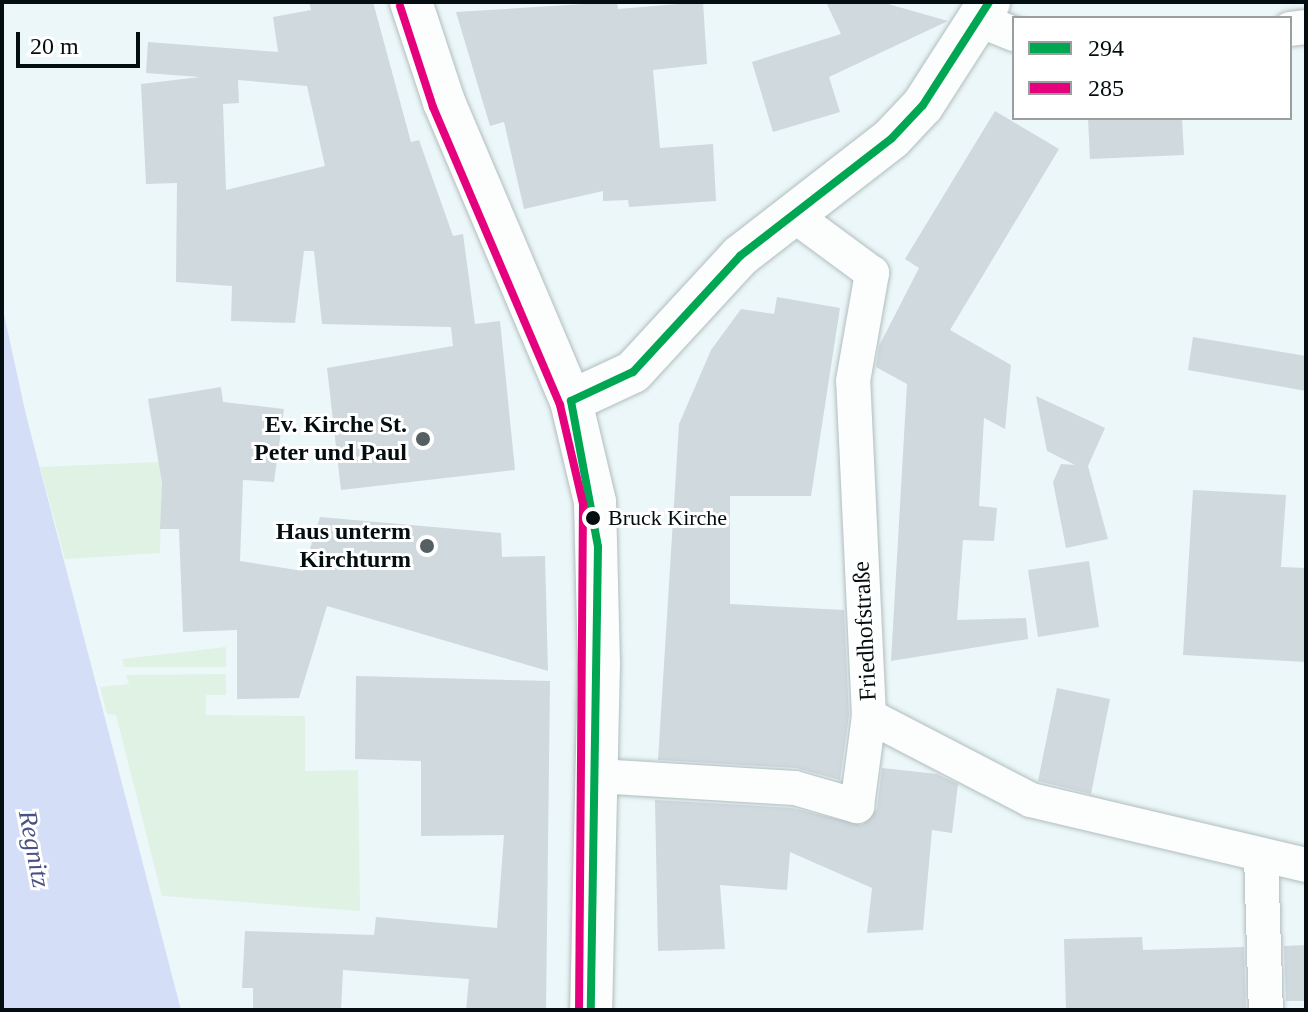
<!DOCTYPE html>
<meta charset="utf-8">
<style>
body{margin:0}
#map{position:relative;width:1308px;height:1012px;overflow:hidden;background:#ecf7f9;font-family:"Times New Roman",serif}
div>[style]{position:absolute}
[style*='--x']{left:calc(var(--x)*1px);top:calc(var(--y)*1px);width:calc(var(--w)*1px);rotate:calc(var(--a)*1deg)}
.green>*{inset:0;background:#e0f2e4}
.water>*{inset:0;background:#d5def7}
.building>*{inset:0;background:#d0d9de}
.roads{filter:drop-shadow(0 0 2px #b2bdbf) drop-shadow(0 0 2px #b2bdbf)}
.minor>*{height:34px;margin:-17px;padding:0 17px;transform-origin:17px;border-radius:17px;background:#fcfefe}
.tertiary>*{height:42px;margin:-21px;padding:0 21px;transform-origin:21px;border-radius:21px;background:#fcfefe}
.bus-1>*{height:8px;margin:-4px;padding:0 4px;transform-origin:4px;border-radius:4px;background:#00a651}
.bus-2>*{height:8px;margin:-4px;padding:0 4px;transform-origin:4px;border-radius:4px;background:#e5007d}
.dots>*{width:22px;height:22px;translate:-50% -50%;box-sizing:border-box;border:4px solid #fff;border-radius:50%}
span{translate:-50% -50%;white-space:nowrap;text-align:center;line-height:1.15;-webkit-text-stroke:6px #fff;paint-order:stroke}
.bus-label{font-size:22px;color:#040e10}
.left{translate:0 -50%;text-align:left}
.poi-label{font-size:24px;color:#040e10;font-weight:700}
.right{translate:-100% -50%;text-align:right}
.street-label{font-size:24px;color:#040e10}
.water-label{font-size:26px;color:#4a5282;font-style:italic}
.frame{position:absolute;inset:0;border:4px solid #040e10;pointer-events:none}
.legend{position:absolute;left:1012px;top:16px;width:280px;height:104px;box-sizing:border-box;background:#fff;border:2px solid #9b9f9f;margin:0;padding:10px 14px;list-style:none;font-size:24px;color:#040e10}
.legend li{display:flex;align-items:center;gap:16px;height:40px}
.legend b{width:40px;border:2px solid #9b9f9f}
.scale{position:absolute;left:16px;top:32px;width:124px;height:36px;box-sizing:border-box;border:4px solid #040e10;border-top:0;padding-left:10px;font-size:24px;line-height:28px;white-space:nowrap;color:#040e10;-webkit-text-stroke:6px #fff;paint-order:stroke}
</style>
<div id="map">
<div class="green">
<i style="clip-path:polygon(158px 462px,232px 466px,162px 477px,160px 553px,65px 559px,40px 467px)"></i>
<i style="clip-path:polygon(226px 647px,226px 667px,124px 667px,122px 659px)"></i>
<i style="clip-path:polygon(226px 674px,226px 695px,206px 695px,206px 715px,305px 716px,305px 771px,358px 770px,360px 911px,162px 896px,116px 715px,107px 714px,100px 687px,129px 684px,126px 675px)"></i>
</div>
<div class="water">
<i style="clip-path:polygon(2px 305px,26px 415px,181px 1010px,2px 1010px)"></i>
</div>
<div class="building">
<i style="clip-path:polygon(evenodd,309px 2px,373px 2px,411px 142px,419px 140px,453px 236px,463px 234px,475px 324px,500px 321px,515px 470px,341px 490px,327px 368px,453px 346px,451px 327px,322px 324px,314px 251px,304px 251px,295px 323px,231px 321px,232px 286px,176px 282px,177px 183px,146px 184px,141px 84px,200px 77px,146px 73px,148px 42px,278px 52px,273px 17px,311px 10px,309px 2px,238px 80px,307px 86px,325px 166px,226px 190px,223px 104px,239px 103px,238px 80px)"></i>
<i style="clip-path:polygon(617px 2px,618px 9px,703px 2px,707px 64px,653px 70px,660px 148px,713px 144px,716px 201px,629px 207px,628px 200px,603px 201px,603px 191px,524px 209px,504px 122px,490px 126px,456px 12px)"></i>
<i style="clip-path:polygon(826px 2px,881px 2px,948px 21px,829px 77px,840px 112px,773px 132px,752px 62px,841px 34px)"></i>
<i style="clip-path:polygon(995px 111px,1059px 149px,950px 330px,1011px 365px,1005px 429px,984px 418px,979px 506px,997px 508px,994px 541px,963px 540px,957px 620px,1026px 618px,1028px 639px,891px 661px,907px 384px,876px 367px,879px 346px,919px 268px,905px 259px)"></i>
<i style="clip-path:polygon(1088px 118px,1182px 118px,1184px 155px,1090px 159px)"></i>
<i style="clip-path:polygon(777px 297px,840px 308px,811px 496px,730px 496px,730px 604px,844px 610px,849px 715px,840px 780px,796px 768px,658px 760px,679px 424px,711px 350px,741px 309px,774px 314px)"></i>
<i style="clip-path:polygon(1193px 337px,1306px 356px,1306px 391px,1188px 370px)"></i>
<i style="clip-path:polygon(221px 387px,223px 402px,284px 409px,274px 482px,243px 480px,240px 561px,303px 571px,320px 517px,501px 533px,502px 557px,545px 556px,548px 671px,327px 606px,299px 698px,237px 699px,237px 630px,183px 632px,179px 529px,160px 529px,162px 483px,148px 399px)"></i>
<i style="clip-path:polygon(1036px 396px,1105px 428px,1088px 466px,1108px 539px,1066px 548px,1053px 482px,1061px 464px,1075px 465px,1047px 451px)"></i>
<i style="clip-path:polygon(1193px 490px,1286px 495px,1281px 567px,1306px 568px,1306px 662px,1183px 655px)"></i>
<i style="clip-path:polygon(1089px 561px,1099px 627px,1038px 637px,1028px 570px)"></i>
<i style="clip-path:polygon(356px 676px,550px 681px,546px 1010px,466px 1010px,469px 979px,343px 970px,341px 1010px,253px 1010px,253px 988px,242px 988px,245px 931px,374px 935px,376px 917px,497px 928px,504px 835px,421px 836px,421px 761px,355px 759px)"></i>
<i style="clip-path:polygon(1057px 688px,1110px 699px,1091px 794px,1038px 781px)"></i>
<i style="clip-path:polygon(882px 768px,937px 774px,958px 784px,952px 833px,932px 830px,923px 930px,867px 933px,872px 888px,790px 852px,787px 890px,720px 885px,725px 949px,658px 951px,655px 800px,792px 808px,862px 825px,877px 809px)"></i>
<i style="clip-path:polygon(1142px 937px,1143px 950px,1244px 947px,1246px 1010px,1066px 1010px,1064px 939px)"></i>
<i style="clip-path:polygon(1306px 945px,1306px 1001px,1286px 1001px,1284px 946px)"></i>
</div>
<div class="roads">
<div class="minor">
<i style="--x:979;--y:20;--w:38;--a:22"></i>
<i style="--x:1290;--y:29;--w:16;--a:-7"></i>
<i style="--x:869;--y:716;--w:182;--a:27.4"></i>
<i style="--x:1031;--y:800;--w:283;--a:13.3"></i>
<i style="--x:597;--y:776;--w:198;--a:3.5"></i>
<i style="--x:795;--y:788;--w:65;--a:16.2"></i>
<i style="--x:857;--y:806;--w:91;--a:-82.4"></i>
<i style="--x:869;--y:716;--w:335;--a:-92.7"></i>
<i style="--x:853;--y:381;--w:110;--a:-80"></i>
<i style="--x:872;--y:273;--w:99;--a:-143.6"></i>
<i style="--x:1261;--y:855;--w:155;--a:88.2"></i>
</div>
<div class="tertiary">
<i style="--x:411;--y:2;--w:105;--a:71.7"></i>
<i style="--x:444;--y:102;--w:325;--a:67"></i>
<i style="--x:571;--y:401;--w:104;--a:76.6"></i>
<i style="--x:595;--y:502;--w:161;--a:88.6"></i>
<i style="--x:599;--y:663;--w:347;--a:91.3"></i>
<i style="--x:571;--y:401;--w:68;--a:-25.1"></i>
<i style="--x:633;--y:372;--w:158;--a:-47.3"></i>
<i style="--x:740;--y:256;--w:192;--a:-37.8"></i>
<i style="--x:892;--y:138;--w:45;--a:-46.8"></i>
<i style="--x:923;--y:105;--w:122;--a:-57.3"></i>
</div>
</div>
<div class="bus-1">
<i style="--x:571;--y:401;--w:148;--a:79.5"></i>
<i style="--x:598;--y:547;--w:463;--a:90.9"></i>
<i style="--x:571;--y:401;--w:68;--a:-25.1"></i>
<i style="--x:633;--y:372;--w:158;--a:-47.3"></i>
<i style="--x:740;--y:256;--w:192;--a:-37.8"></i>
<i style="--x:892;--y:138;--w:45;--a:-46.8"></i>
<i style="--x:923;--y:105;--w:122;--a:-57.3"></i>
</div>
<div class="bus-2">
<i style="--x:400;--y:6;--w:106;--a:71.9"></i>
<i style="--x:433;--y:107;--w:324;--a:66.9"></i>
<i style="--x:560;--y:405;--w:102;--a:76.9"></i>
<i style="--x:583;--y:504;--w:506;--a:90.45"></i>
</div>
<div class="dots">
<i style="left:423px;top:439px;background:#556062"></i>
<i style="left:593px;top:518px;background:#040e10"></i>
<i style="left:427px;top:546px;background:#556062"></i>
</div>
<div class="bus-label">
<span class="left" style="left:608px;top:518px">Bruck Kirche</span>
</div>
<div class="poi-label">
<span class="right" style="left:407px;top:439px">Ev. Kirche St.<br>Peter und Paul</span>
<span class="right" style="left:411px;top:546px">Haus unterm<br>Kirchturm</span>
</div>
<div class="street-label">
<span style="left:865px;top:631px;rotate:-93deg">Friedhofstraße</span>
</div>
<div class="water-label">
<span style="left:34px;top:849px;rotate:79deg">Regnitz</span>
</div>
<div class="frame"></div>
<ul class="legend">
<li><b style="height:10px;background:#00a651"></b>294</li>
<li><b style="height:10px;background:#e5007d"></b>285</li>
</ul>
<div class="scale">20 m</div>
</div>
